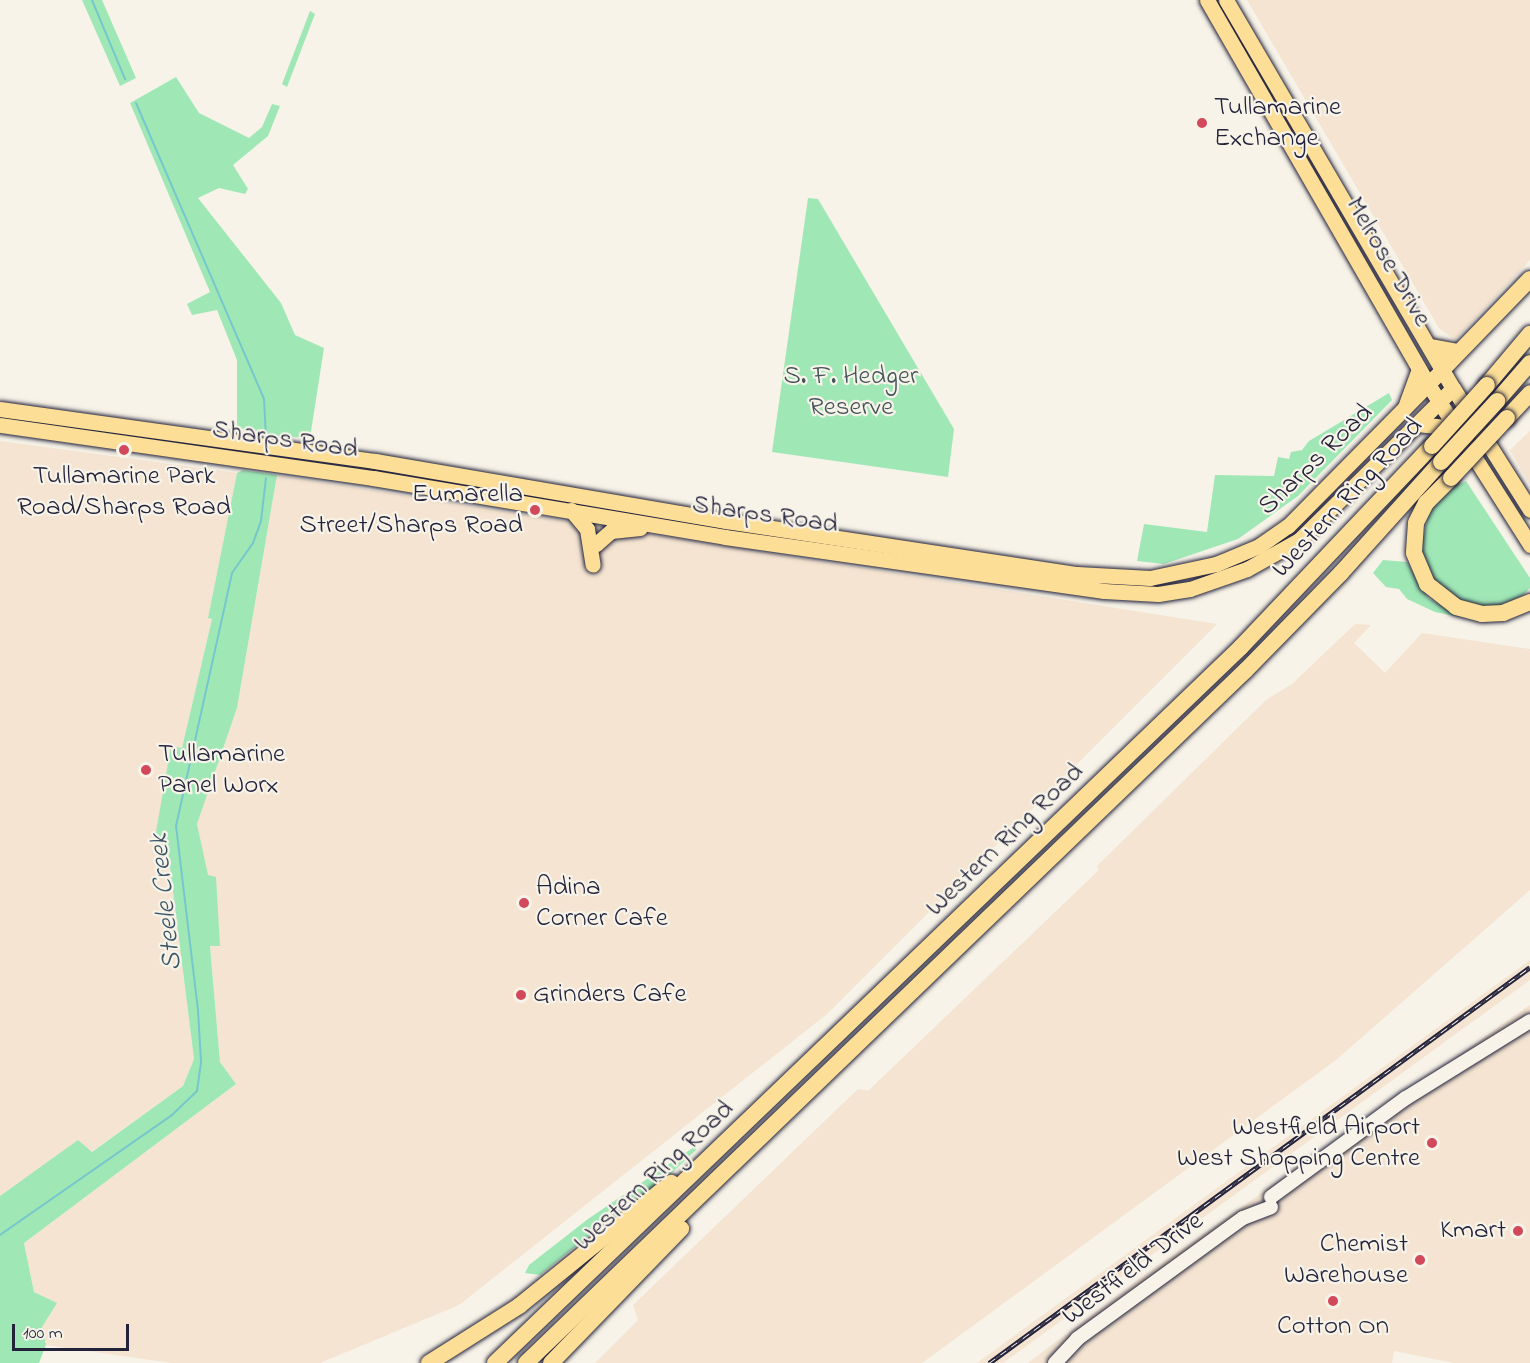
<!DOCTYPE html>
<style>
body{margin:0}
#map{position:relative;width:1530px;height:1363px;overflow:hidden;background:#f7f3e8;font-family:"Indie Flower",sans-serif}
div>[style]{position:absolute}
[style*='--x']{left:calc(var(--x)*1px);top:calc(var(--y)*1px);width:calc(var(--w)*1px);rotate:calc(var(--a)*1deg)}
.built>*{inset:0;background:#f4e4d1}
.green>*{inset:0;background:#9fe8b6}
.stream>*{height:2px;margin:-1px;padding:0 1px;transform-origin:1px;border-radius:1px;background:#76c7cc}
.roads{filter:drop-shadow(0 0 2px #22223b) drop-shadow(0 0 2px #22223b)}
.secondary>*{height:14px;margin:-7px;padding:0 7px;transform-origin:7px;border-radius:7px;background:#f7f3e8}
.primary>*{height:15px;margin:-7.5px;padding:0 7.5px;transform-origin:7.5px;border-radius:7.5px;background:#fdde96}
.motorway>*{height:16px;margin:-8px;padding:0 8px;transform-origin:8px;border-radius:8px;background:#fdde96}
.rail>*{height:4.5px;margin-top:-2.25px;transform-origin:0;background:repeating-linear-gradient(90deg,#f7f3e8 0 7px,#22223b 0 14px);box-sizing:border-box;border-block:2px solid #22223b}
.bridges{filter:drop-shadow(0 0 2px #22223b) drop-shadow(0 0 2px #22223b)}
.motorway-bridge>*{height:16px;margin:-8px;padding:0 8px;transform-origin:8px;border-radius:8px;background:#fdde96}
.dots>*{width:16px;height:16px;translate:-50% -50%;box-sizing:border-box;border:3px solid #f7f3e8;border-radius:50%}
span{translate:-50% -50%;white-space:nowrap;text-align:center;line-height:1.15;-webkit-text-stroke:4.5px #f7f3e8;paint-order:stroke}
.poi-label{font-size:27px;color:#22223b}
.left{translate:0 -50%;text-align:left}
.right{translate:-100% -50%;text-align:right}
.street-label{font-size:27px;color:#22223b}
.park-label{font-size:27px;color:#41545a}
.water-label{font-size:28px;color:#3b5466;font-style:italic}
.scale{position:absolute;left:12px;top:1324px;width:117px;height:27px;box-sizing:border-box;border:3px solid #22223b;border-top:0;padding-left:8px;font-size:18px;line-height:21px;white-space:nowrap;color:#22223b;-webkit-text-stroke:4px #f7f3e8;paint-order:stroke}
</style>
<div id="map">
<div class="built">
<i style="clip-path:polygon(1247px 0,1530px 0,1530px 260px,1455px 340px,1439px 328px)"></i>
<i style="clip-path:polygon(1530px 431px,1530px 485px,1510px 450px)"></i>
<i style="clip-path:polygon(0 441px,237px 473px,208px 618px,212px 619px,182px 748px,171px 747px,154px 849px,168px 851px,194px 1059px,183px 1086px,91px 1152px,78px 1141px,0 1196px)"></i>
<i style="clip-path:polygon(277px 475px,1217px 624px,827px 1014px,459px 1305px,320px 1363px,172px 1363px,46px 1345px,42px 1327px,56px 1303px,34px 1292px,24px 1243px,236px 1084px,220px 1062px,210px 945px,220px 945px,197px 823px,237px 708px)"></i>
<i style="clip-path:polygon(1355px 624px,1371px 625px,1354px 643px,1385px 673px,1422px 633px,1530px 649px,1530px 890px,1336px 1060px,922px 1363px,595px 1363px,638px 1320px,633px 1305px,858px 1089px,868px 1091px,1099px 870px,1097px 866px,1266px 700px,1292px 684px)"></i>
<i style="clip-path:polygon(1530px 960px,1530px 980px,1003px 1363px,977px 1363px)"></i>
<i style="clip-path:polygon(1530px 1005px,1530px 1363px,1454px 1363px,1394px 1351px,1392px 1363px,1028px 1363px,1136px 1281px)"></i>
</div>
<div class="green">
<i style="clip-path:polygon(82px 0,102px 0,136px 78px,120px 86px)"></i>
<i style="clip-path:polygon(310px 11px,315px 14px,287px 87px,282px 84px)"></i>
<i style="clip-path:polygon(176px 77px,199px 113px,249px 138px,262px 127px,272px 104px,280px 106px,268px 136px,233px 165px,248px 189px,245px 194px,219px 188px,198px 198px,281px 303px,295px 335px,324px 348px,310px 438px,266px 435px,237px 427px,237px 360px,217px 310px,192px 315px,187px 304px,210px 292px,130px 103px)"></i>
<i style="clip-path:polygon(808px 198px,818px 199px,954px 429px,948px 477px,772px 452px)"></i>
<i style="clip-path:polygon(1389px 393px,1392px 400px,1298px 496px,1238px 539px,1164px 564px,1137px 561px,1144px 524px,1207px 532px,1215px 475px,1274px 476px,1278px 457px,1289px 459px,1291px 452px,1302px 450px,1309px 441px)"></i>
<i style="clip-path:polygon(243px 470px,277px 475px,237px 708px,197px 824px,208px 875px,216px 877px,220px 946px,210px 946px,220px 1062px,236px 1084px,24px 1243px,34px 1292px,57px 1303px,42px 1327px,46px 1345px,39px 1363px,0 1363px,0 1196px,78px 1140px,92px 1152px,183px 1086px,194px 1059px,168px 851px,153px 849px,171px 746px,182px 748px,212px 619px,208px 618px,237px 473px)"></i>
<i style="clip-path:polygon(1466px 481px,1530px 578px,1530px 588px,1522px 596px,1498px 606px,1477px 607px,1439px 590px,1420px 551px,1429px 512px,1450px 488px)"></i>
<i style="clip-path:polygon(1383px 560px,1407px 562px,1428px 598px,1463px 618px,1435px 612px,1407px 599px,1399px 589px,1386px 587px,1373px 573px)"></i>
<i style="clip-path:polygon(697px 1145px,696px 1150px,643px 1200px,597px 1229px,540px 1275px,525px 1273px,529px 1265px,588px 1219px)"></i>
</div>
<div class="stream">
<i style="--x:92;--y:0;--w:86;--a:67.3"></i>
<i style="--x:136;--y:103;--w:322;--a:66.6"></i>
<i style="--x:264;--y:399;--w:36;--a:87"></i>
<i style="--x:0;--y:1235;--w:210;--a:-34.9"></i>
<i style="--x:172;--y:1115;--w:35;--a:-44"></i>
<i style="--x:197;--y:1091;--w:30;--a:-82"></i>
<i style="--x:201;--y:1061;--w:51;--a:-93.4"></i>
<i style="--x:198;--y:1010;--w:185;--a:-96.8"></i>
<i style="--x:176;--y:826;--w:259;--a:-77.5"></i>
<i style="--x:232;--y:573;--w:37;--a:-55"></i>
<i style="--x:253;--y:543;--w:23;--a:-70"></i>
<i style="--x:261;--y:521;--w:43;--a:-83.4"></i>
</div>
<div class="roads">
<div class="secondary">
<i style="--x:1271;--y:1197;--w:167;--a:-36.3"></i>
<i style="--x:1406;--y:1098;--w:146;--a:-31.8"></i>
<i style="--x:1055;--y:1363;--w:33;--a:-47"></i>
<i style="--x:1077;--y:1339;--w:205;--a:-36.1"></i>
<i style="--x:1243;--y:1218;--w:30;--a:-21"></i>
</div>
<div class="primary">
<i style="--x:1207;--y:0;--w:443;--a:60.1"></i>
<i style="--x:1428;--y:384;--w:191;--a:57.6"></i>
<i style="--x:1226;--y:0;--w:450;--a:59.7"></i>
<i style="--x:1453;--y:388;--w:144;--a:57.7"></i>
<i style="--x:1405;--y:407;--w:40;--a:-69.8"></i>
<i style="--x:0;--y:409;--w:379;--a:7.9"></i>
<i style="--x:375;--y:461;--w:356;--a:9.7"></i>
<i style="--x:726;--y:521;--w:355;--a:8.6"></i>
<i style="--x:1077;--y:574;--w:73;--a:3.1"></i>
<i style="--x:1150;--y:578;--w:67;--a:-12"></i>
<i style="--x:1216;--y:564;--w:47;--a:-22.7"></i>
<i style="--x:1259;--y:546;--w:35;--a:-35"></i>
<i style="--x:1288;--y:526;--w:221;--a:-45.4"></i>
<i style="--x:1417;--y:424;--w:38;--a:6"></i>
<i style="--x:0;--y:425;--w:377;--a:8.1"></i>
<i style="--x:373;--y:478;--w:357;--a:9.5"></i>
<i style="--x:725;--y:537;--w:383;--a:8.1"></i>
<i style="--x:1104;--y:591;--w:54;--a:3.2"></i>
<i style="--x:1158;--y:594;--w:32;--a:-9"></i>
<i style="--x:1190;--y:589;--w:60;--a:-19.3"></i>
<i style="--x:1247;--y:569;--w:60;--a:-29.1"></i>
<i style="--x:1299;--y:540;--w:216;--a:-44.6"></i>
<i style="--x:571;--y:510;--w:25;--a:50"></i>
<i style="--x:587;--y:529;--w:36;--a:81"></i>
<i style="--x:596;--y:544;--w:20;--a:-41"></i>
<i style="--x:611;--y:531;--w:29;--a:-6"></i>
</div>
<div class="motorway">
<i style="--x:1430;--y:347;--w:29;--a:10"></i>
<i style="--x:1443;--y:369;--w:125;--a:-46"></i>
<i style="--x:1487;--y:385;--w:67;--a:-49.9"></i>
<i style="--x:1497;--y:401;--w:50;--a:-49"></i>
<i style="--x:1507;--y:418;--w:34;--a:-47"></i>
<i style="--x:1451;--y:478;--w:35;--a:135"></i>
<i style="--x:1426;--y:503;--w:22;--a:117"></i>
<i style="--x:1416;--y:523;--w:30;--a:94"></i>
<i style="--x:1414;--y:553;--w:34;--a:67"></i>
<i style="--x:1427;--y:584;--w:37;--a:38"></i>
<i style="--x:1456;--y:607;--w:27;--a:15"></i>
<i style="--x:1482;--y:614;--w:21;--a:-3"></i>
<i style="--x:1503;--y:613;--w:29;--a:-22"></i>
<i style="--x:429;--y:1363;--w:107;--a:-32.3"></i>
<i style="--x:519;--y:1306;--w:196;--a:-39"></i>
<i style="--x:495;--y:1363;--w:1034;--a:-43.82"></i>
<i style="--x:1241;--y:647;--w:277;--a:-46.5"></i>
<i style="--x:526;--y:1363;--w:999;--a:-43.91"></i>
<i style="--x:1246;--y:670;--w:136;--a:-45.6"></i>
<i style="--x:1341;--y:573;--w:149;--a:-48"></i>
<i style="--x:551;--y:1363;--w:187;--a:-45.9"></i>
</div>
</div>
<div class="rail">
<i style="--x:989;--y:1363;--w:670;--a:-36.2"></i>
</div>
<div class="bridges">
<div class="motorway-bridge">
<i style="--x:1432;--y:446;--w:82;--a:-48"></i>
<i style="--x:1441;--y:462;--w:83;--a:-47.4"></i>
<i style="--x:1451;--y:478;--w:82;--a:-47"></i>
</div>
</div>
<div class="dots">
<i style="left:1202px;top:123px;background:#d1495b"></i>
<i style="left:124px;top:450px;background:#d1495b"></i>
<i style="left:535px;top:510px;background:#d1495b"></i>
<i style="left:146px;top:770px;background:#d1495b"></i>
<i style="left:524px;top:903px;background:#d1495b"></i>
<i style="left:521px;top:995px;background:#d1495b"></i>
<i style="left:1432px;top:1143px;background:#d1495b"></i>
<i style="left:1518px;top:1231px;background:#d1495b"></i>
<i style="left:1420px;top:1260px;background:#d1495b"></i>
<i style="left:1333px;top:1301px;background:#d1495b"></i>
</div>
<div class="poi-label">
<span class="left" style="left:1214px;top:123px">Tullamarine<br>Exchange</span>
<span style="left:124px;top:492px">Tullamarine Park<br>Road/Sharps Road</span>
<span class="right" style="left:523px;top:510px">Eumarella<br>Street/Sharps Road</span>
<span class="left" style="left:158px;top:770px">Tullamarine<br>Panel Worx</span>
<span class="left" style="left:536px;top:903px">Adina<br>Corner Cafe</span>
<span class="left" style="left:533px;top:995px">Grinders Cafe</span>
<span class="right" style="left:1420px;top:1143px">Westfield Airport<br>West Shopping Centre</span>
<span class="right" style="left:1506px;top:1231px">Kmart</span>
<span class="right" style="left:1408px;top:1260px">Chemist<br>Warehouse</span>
<span style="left:1333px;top:1327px">Cotton On</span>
</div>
<div class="street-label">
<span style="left:1388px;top:262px;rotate:60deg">Melrose Drive</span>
<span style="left:285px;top:440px;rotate:8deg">Sharps Road</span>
<span style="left:1316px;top:460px;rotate:-44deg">Sharps Road</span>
<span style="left:1348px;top:498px;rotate:-47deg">Western Ring Road</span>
<span style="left:765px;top:515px;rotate:8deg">Sharps Road</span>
<span style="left:1005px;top:840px;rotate:-44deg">Western Ring Road</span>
<span style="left:654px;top:1176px;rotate:-43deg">Western Ring Road</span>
<span style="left:1133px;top:1269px;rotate:-37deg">Westfield Drive</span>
</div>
<div class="park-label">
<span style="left:851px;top:392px">S. F. Hedger<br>Reserve</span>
</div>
<div class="water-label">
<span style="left:167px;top:902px;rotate:-96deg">Steele Creek</span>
</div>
<div class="scale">100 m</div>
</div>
